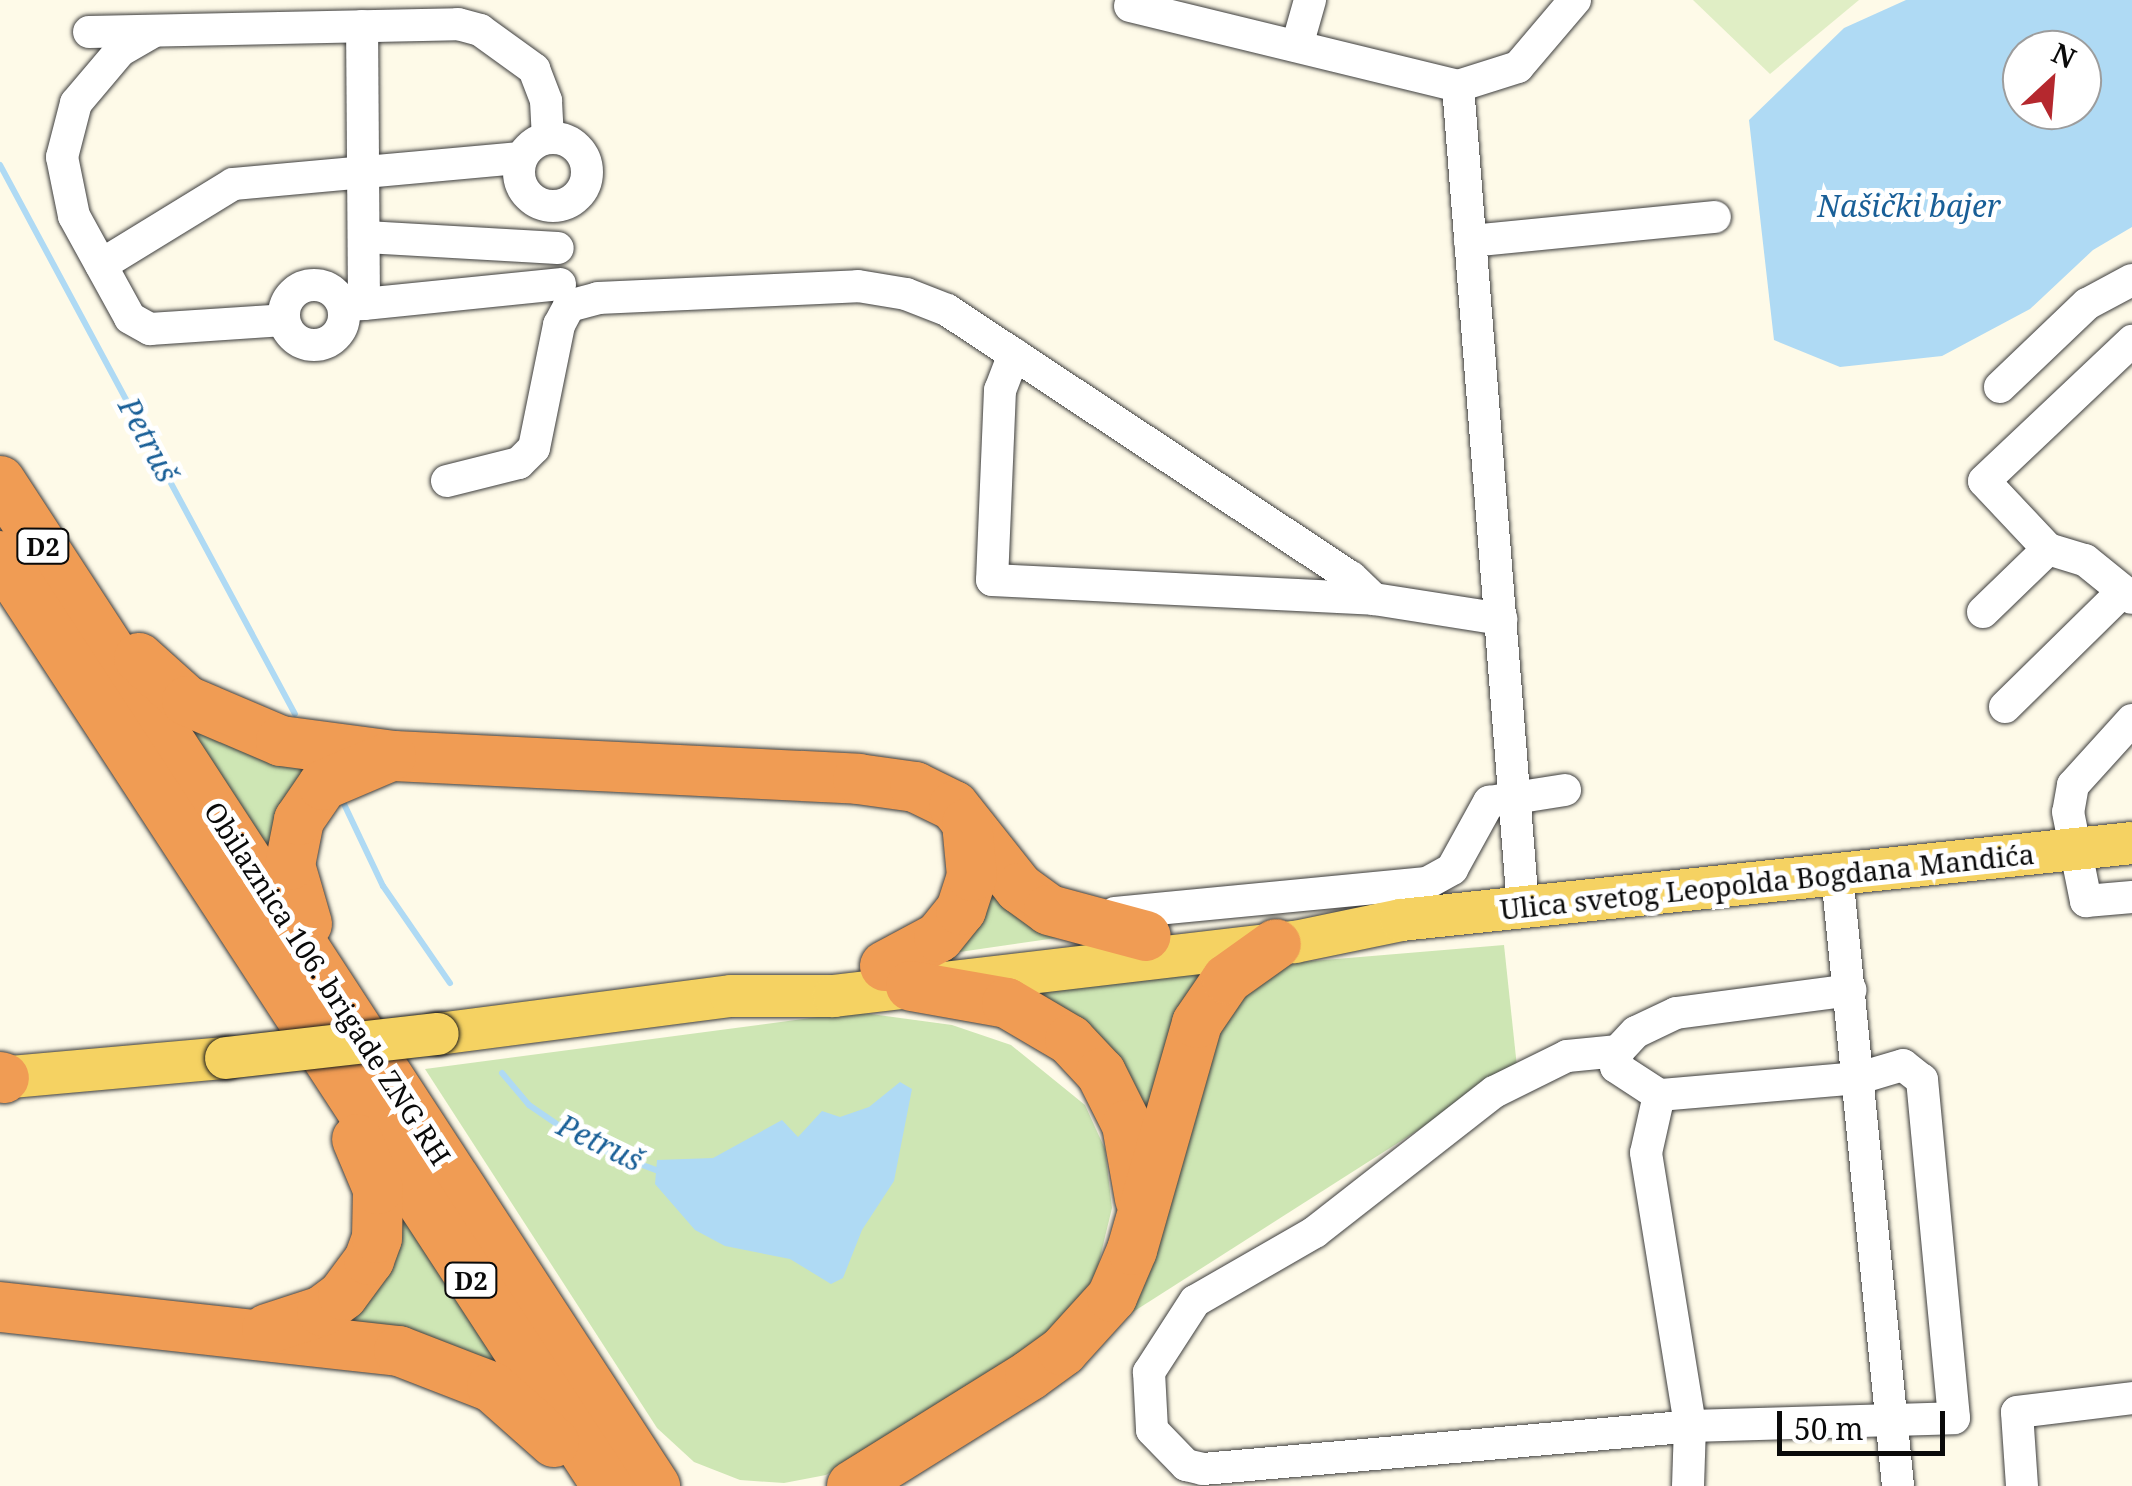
<!DOCTYPE html>
<meta charset="utf-8">
<style>
body{margin:0}
#map{position:relative;width:2132px;height:1486px;overflow:hidden;background:#fefae8;font-family:"Noto Serif",serif}
div>[style]{position:absolute}
[style*='--x']{left:calc(var(--x)*1px);top:calc(var(--y)*1px);width:calc(var(--w)*1px);rotate:calc(var(--a)*1deg)}
.green>*{inset:0;background:#cee6b4}
.pitch>*{inset:0;background:#e0eec5}
.water>*{inset:0;background:#afdaf4}
.stream>*{height:6px;margin:-3px;padding:0 3px;transform-origin:3px;border-radius:3px;background:#afdaf4}
.roads{filter:drop-shadow(0 0 2px #3d3d3d) drop-shadow(0 0 2px #3d3d3d)}
.minor>*{height:32px;margin:-16px;padding:0 16px;transform-origin:16px;border-radius:16px;background:#fff}
.minor>.ring{margin:-16px;padding:0;box-sizing:content-box;background:none;border:32px solid #fff;border-radius:50%}
.major>*{height:42px;margin:-21px;padding:0 21px;transform-origin:21px;border-radius:21px;background:#f5d262}
.highway>*{height:50px;margin:-25px;padding:0 25px;transform-origin:25px;border-radius:25px;background:#f09c54}
.bridges{filter:drop-shadow(0 0 2px #1b1b1b) drop-shadow(0 0 2px #1b1b1b)}
.major-bridge>*{height:42px;margin:-21px;padding:0 21px;transform-origin:21px;border-radius:21px;background:#f5d262}
span{translate:-50% -50%;white-space:nowrap;text-align:center;line-height:1.15;-webkit-text-stroke:10px #fff;paint-order:stroke}
.shield-label span{padding:2px 8px;background:#fff;border:2px solid;border-radius:8px;-webkit-text-stroke-width:0}
.shield-label{font-size:25px;color:#0a0a0a;font-weight:700}
.street-label{font-size:28px;color:#0a0a0a}
.water-label{font-size:30px;color:#195f97;font-style:italic}
.north{position:absolute;left:2002px;top:30px;width:100px;height:100px;box-sizing:border-box;background:#fff;border:2px solid #9d9d9d;border-radius:50%;rotate:26deg;font-size:28px;font-weight:700;line-height:40px;text-align:center;color:#0a0a0a}
.north::after{content:'';display:block;margin:auto;width:35px;height:45px;background:#b5282e;clip-path:polygon(50% 0,100% 100%,50% 72%,0 100%)}
.scale{position:absolute;left:1777px;top:1411px;width:168px;height:45px;box-sizing:border-box;border:5px solid #0a0a0a;border-top:0;padding-left:12px;font-size:30px;line-height:35px;white-space:nowrap;color:#0a0a0a;-webkit-text-stroke:8px #fff;paint-order:stroke}
</style>
<div id="map">
<div class="green">
<i style="clip-path:polygon(155px 686px,330px 755px,278px 877px)"></i>
<i style="clip-path:polygon(981px 864px,1077px 935px,939px 955px)"></i>
<i style="clip-path:polygon(1504px 945px,1517px 1067px,1100px 1333px,1219px 1012px,1267px 971px,1300px 962px)"></i>
<i style="clip-path:polygon(1228px 958px,1151px 1153px,1003px 997px)"></i>
<i style="clip-path:polygon(856px 1012px,952px 1025px,1011px 1045px,1085px 1105px,1105px 1149px,1112px 1208px,1097px 1270px,1078px 1306px,1030px 1352px,826px 1475px,784px 1483px,740px 1480px,694px 1462px,657px 1428px,425px 1069px)"></i>
<i style="clip-path:polygon(389px 1184px,538px 1401px,313px 1327px)"></i>
</div>
<div class="pitch">
<i style="clip-path:polygon(1693px 0,1859px 0,1770px 74px)"></i>
</div>
<div class="water">
<i style="clip-path:polygon(evenodd,1906px 0,2132px 0,2132px 227px,2093px 250px,2030px 309px,1942px 356px,1840px 367px,1774px 340px,1749px 120px,1844px 28px,1906px 0,2082px 50px,2082px 110px,2022px 110px,2022px 50px,2082px 50px)"></i>
<i style="clip-path:polygon(900px 1082px,912px 1089px,894px 1181px,862px 1230px,843px 1278px,831px 1284px,790px 1259px,725px 1246px,695px 1230px,655px 1184px,657px 1160px,713px 1158px,782px 1120px,798px 1137px,822px 1111px,840px 1117px,869px 1107px)"></i>
</div>
<div class="stream">
<i style="--x:0;--y:165;--w:623;--a:61.75"></i>
<i style="--x:344;--y:804;--w:91;--a:64.6"></i>
<i style="--x:383;--y:886;--w:118;--a:55.4"></i>
<i style="--x:502;--y:1073;--w:42;--a:49.8"></i>
<i style="--x:529;--y:1105;--w:69;--a:34.4"></i>
<i style="--x:586;--y:1144;--w:75;--a:20.4"></i>
</div>
<div class="roads">
<div class="minor">
<i style="--x:1130;--y:6;--w:338;--a:13.7"></i>
<i style="--x:1458;--y:86;--w:63;--a:-17.6"></i>
<i style="--x:1518;--y:67;--w:88;--a:-49.6"></i>
<i style="--x:89;--y:32;--w:369;--a:-1.2"></i>
<i style="--x:458;--y:24;--w:23;--a:15"></i>
<i style="--x:480;--y:30;--w:67;--a:35.8"></i>
<i style="--x:534;--y:69;--w:34;--a:69"></i>
<i style="--x:546;--y:101;--w:37;--a:87"></i>
<i style="--x:151;--y:33;--w:36;--a:150"></i>
<i style="--x:120;--y:51;--w:68;--a:130.2"></i>
<i style="--x:76;--y:103;--w:56;--a:104.5"></i>
<i style="--x:62;--y:157;--w:60;--a:78.5"></i>
<i style="--x:74;--y:216;--w:116;--a:61.2"></i>
<i style="--x:130;--y:318;--w:23;--a:29"></i>
<i style="--x:150;--y:329;--w:134;--a:-3.8"></i>
<i style="--x:1297;--y:46;--w:48;--a:-74.2"></i>
<i style="--x:1458;--y:86;--w:824;--a:85.47"></i>
<i class="ring" style="left:519px;top:138px;width:36px;height:36px"></i>
<i style="--x:366;--y:237;--w:192;--a:3.3"></i>
<i style="--x:1470;--y:241;--w:246;--a:-5.6"></i>
<i style="--x:101;--y:265;--w:155;--a:-31.5"></i>
<i style="--x:233;--y:184;--w:289;--a:-5.2"></i>
<i class="ring" style="left:284px;top:285px;width:28px;height:28px"></i>
<i style="--x:364;--y:304;--w:197;--a:-5.8"></i>
<i style="--x:343;--y:305;--w:21;--a:-3"></i>
<i style="--x:364;--y:304;--w:278;--a:-90.4"></i>
<i style="--x:1014;--y:354;--w:39;--a:111"></i>
<i style="--x:1000;--y:390;--w:190;--a:92.4"></i>
<i style="--x:992;--y:580;--w:382;--a:2.8"></i>
<i style="--x:1374;--y:599;--w:129;--a:8.9"></i>
<i style="--x:2000;--y:387;--w:120;--a:-43.7"></i>
<i style="--x:2087;--y:304;--w:51;--a:-28.1"></i>
<i style="--x:447;--y:481;--w:74;--a:-14"></i>
<i style="--x:519;--y:463;--w:21;--a:-45"></i>
<i style="--x:534;--y:448;--w:126;--a:-78.5"></i>
<i style="--x:559;--y:325;--w:21;--a:-62"></i>
<i style="--x:569;--y:306;--w:30;--a:-15"></i>
<i style="--x:598;--y:298;--w:260;--a:-2.6"></i>
<i style="--x:858;--y:286;--w:49;--a:9.5"></i>
<i style="--x:906;--y:294;--w:44;--a:21.3"></i>
<i style="--x:947;--y:310;--w:484;--a:33.5"></i>
<i style="--x:1351;--y:577;--w:32;--a:44"></i>
<i style="--x:2048;--y:549;--w:93;--a:-133.3"></i>
<i style="--x:1984;--y:481;--w:204;--a:-43.4"></i>
<i style="--x:1983;--y:612;--w:91;--a:-44.1"></i>
<i style="--x:2048;--y:549;--w:39;--a:17"></i>
<i style="--x:2085;--y:560;--w:60;--a:39"></i>
<i style="--x:2005;--y:707;--w:165;--a:-44.5"></i>
<i style="--x:2132;--y:720;--w:88;--a:132.2"></i>
<i style="--x:2073;--y:785;--w:27;--a:100"></i>
<i style="--x:2068;--y:812;--w:91;--a:78.6"></i>
<i style="--x:2086;--y:901;--w:46;--a:-5"></i>
<i style="--x:1837;--y:875;--w:614;--a:84.3"></i>
<i style="--x:1115;--y:913;--w:313;--a:-5.5"></i>
<i style="--x:1427;--y:883;--w:29;--a:-29"></i>
<i style="--x:1452;--y:869;--w:77;--a:-61.1"></i>
<i style="--x:1489;--y:802;--w:77;--a:-9"></i>
<i style="--x:1618;--y:1051;--w:51;--a:174.4"></i>
<i style="--x:1567;--y:1056;--w:81;--a:153.7"></i>
<i style="--x:1494;--y:1092;--w:227;--a:142"></i>
<i style="--x:1315;--y:1232;--w:138;--a:150.1"></i>
<i style="--x:1195;--y:1301;--w:85;--a:122.9"></i>
<i style="--x:1149;--y:1372;--w:58;--a:87"></i>
<i style="--x:1152;--y:1430;--w:49;--a:45.8"></i>
<i style="--x:1186;--y:1465;--w:17;--a:13"></i>
<i style="--x:1203;--y:1469;--w:489;--a:-5"></i>
<i style="--x:1690;--y:1426;--w:264;--a:-1.7"></i>
<i style="--x:1954;--y:1418;--w:340;--a:-95.4"></i>
<i style="--x:1922;--y:1080;--w:24;--a:-142"></i>
<i style="--x:1903;--y:1065;--w:46;--a:163.5"></i>
<i style="--x:1859;--y:1078;--w:201;--a:175.1"></i>
<i style="--x:1659;--y:1095;--w:51;--a:-146.9"></i>
<i style="--x:1616;--y:1067;--w:16;--a:-83"></i>
<i style="--x:1618;--y:1051;--w:26;--a:-47"></i>
<i style="--x:1636;--y:1032;--w:44;--a:-25.4"></i>
<i style="--x:1676;--y:1013;--w:176;--a:-7.5"></i>
<i style="--x:1659;--y:1095;--w:59;--a:102.6"></i>
<i style="--x:1646;--y:1153;--w:277;--a:80.8"></i>
<i style="--x:1690;--y:1426;--w:60;--a:91.9"></i>
<i style="--x:2022;--y:1486;--w:74;--a:-93.9"></i>
<i style="--x:2017;--y:1412;--w:116;--a:-6.9"></i>
</div>
<div class="major">
<i style="--x:438;--y:1034;--w:295;--a:-7.4"></i>
<i style="--x:731;--y:996;--w:103;--a:0"></i>
<i style="--x:834;--y:996;--w:464;--a:-6.7"></i>
<i style="--x:1295;--y:942;--w:108;--a:-11.7"></i>
<i style="--x:1401;--y:920;--w:735;--a:-6.01"></i>
<i style="--x:0;--y:1078;--w:227;--a:-5.1"></i>
</div>
<div class="highway">
<i style="--x:0;--y:481;--w:1200;--a:56.91"></i>
<i style="--x:0;--y:556;--w:1111;--a:56.87"></i>
<i style="--x:139;--y:658;--w:64;--a:41.9"></i>
<i style="--x:187;--y:701;--w:102;--a:23.1"></i>
<i style="--x:281;--y:741;--w:114;--a:7.6"></i>
<i style="--x:394;--y:756;--w:465;--a:2.8"></i>
<i style="--x:858;--y:779;--w:58;--a:8"></i>
<i style="--x:915;--y:787;--w:43;--a:26"></i>
<i style="--x:954;--y:806;--w:105;--a:51.6"></i>
<i style="--x:1019;--y:888;--w:37;--a:36"></i>
<i style="--x:1049;--y:910;--w:100;--a:15"></i>
<i style="--x:307;--y:924;--w:61;--a:-106.1"></i>
<i style="--x:290;--y:865;--w:46;--a:-78.7"></i>
<i style="--x:299;--y:820;--w:42;--a:-55.6"></i>
<i style="--x:323;--y:785;--w:74;--a:-23.1"></i>
<i style="--x:885;--y:966;--w:61;--a:-28.2"></i>
<i style="--x:939;--y:937;--w:35;--a:-51"></i>
<i style="--x:961;--y:910;--w:36;--a:-72"></i>
<i style="--x:972;--y:876;--w:53;--a:-95.4"></i>
<i style="--x:911;--y:986;--w:97;--a:10"></i>
<i style="--x:1007;--y:1003;--w:73;--a:30.4"></i>
<i style="--x:1070;--y:1040;--w:45;--a:46.8"></i>
<i style="--x:1101;--y:1073;--w:58;--a:63.4"></i>
<i style="--x:1127;--y:1125;--w:75;--a:80"></i>
<i style="--x:0;--y:1077;--w:4;--a:14"></i>
<i style="--x:0;--y:1307;--w:401;--a:6.3"></i>
<i style="--x:399;--y:1351;--w:100;--a:21.2"></i>
<i style="--x:492;--y:1387;--w:83;--a:41.6"></i>
<i style="--x:267;--y:1329;--w:58;--a:-18.1"></i>
<i style="--x:322;--y:1311;--w:26;--a:-37"></i>
<i style="--x:343;--y:1295;--w:44;--a:-53.4"></i>
<i style="--x:369;--y:1260;--w:23;--a:-70"></i>
<i style="--x:377;--y:1238;--w:49;--a:-88.8"></i>
<i style="--x:378;--y:1189;--w:54;--a:-112.8"></i>
<i style="--x:852;--y:1486;--w:210;--a:-31.9"></i>
<i style="--x:1030;--y:1375;--w:41;--a:-36"></i>
<i style="--x:1063;--y:1351;--w:73;--a:-47.8"></i>
<i style="--x:1112;--y:1297;--w:51;--a:-66.9"></i>
<i style="--x:1132;--y:1250;--w:236;--a:-74"></i>
<i style="--x:1197;--y:1023;--w:53;--a:-55.7"></i>
<i style="--x:1227;--y:979;--w:60;--a:-35.5"></i>
</div>
</div>
<div class="bridges">
<div class="major-bridge">
<i style="--x:226;--y:1058;--w:213;--a:-6.5"></i>
</div>
</div>
<div class="shield-label">
<span style="left:43px;top:546px">D2</span>
<span style="left:471px;top:1280px">D2</span>
</div>
<div class="street-label">
<span style="left:1767px;top:881px;rotate:-6deg">Ulica svetog Leopolda Bogdana Mandića</span>
<span style="left:328px;top:983px;rotate:57deg">Obilaznica 106. brigade ZNG RH</span>
</div>
<div class="water-label">
<span style="left:1909px;top:206px">Našički bajer</span>
<span style="left:148px;top:440px;rotate:62deg">Petruš</span>
<span style="left:600px;top:1143px;rotate:26deg">Petruš</span>
</div>
<div class="north">N</div>
<div class="scale">50 m</div>
</div>
